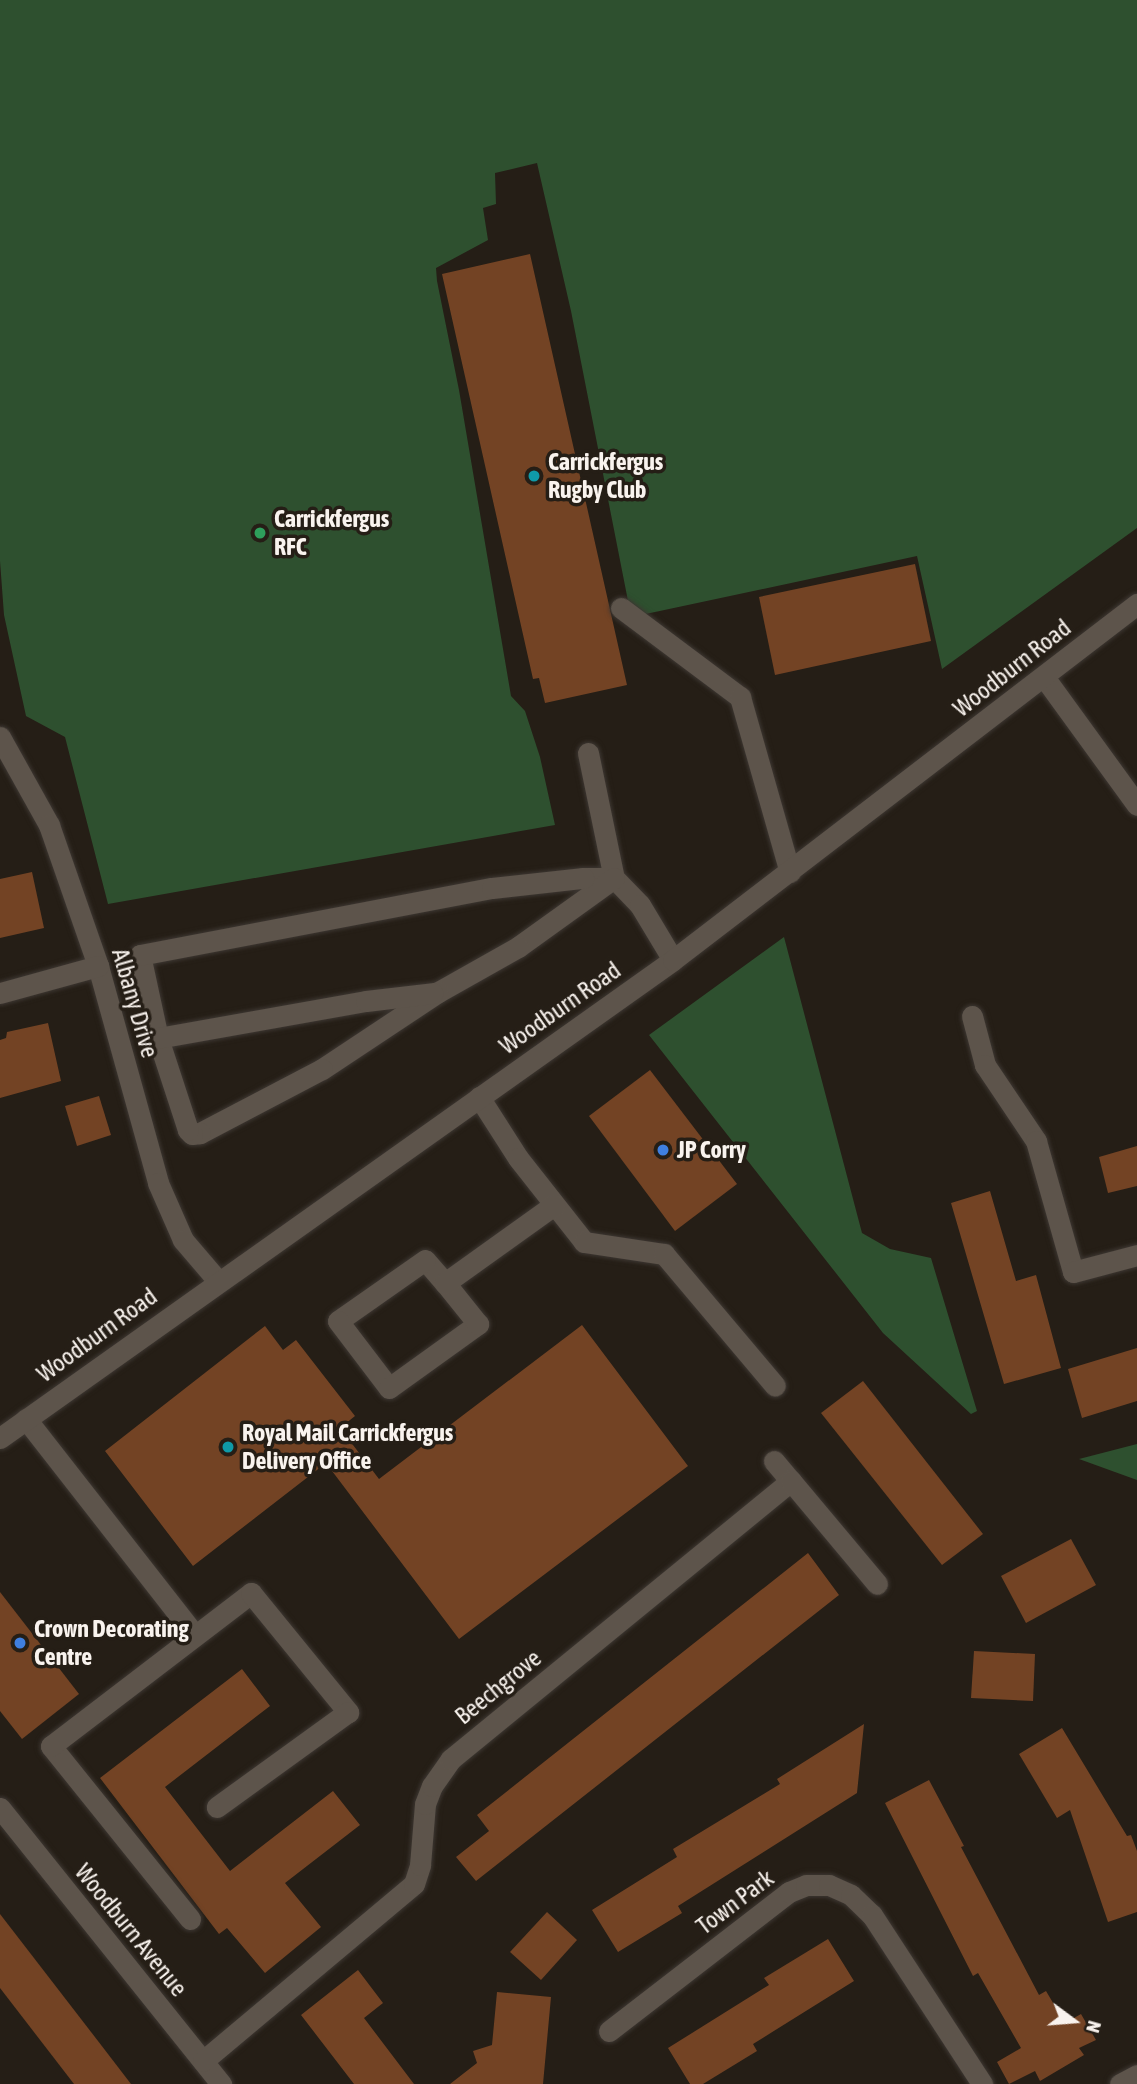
<!DOCTYPE html>
<style>
body{margin:0}
#map{position:relative;width:1137px;height:2084px;overflow:hidden;background:#251e16;font-family:"Asap Condensed",sans-serif}
div>[style]{position:absolute}
[style*='--x']{left:calc(var(--x)*1px);top:calc(var(--y)*1px);width:calc(var(--w)*1px);rotate:calc(var(--a)*1deg)}
.green>*{inset:0;background:#2e502f}
.building>*{inset:0;background:#734324}
.roads{filter:drop-shadow(0 0 2px #3d3732) drop-shadow(0 0 2px #3d3732)}
.service>*{height:21px;margin:-10.5px;padding:0 10.5px;transform-origin:10.5px;border-radius:10.5px;background:#5d544b}
.minor>*{height:21px;margin:-10.5px;padding:0 10.5px;transform-origin:10.5px;border-radius:10.5px;background:#5d544b}
.tertiary>*{height:21px;margin:-10.5px;padding:0 10.5px;transform-origin:10.5px;border-radius:10.5px;background:#5d544b}
.dots>*{width:19px;height:19px;translate:-50% -50%;box-sizing:border-box;border:4px solid #251e16;border-radius:50%}
span{translate:-50% -50%;white-space:nowrap;text-align:center;line-height:1.15;-webkit-text-stroke:7px #251e16;paint-order:stroke}
.poi-label{font-size:24px;color:#f9f3ee;font-weight:700}
.left{translate:0 -50%;text-align:left}
.street-label{font-size:24px;color:#f9f3ee}
.north{position:absolute;left:1039px;top:1986px;width:70px;height:70px;-webkit-text-stroke:5px #251e16;paint-order:stroke;rotate:106deg;font-size:19px;font-weight:700;line-height:28px;text-align:center;color:#f9f3ee}
.north::after{content:'';display:block;margin:auto;width:24px;height:32px;background:#f9f3ee;clip-path:polygon(50% 0,100% 100%,50% 72%,0 100%)}
</style>
<div id="map">
<div class="green">
<i style="clip-path:polygon(0 0,1137px 0,1137px 528px,942px 669px,917px 556px,641px 615px,629px 606px,571px 311px,537px 163px,495px 173px,496px 204px,483px 208px,488px 240px,436px 268px,437px 281px,459px 390px,511px 696px,525px 711px,540px 757px,555px 825px,108px 904px,65px 737px,26px 716px,4px 615px,0 561px)"></i>
<i style="clip-path:polygon(784px 937px,862px 1233px,890px 1249px,931px 1258px,977px 1411px,971px 1414px,883px 1333px,649px 1035px)"></i>
<i style="clip-path:polygon(1137px 1444px,1137px 1480px,1079px 1459px)"></i>
</div>
<div class="building">
<i style="clip-path:polygon(530px 254px,627px 685px,545px 703px,539px 678px,533px 679px,442px 274px)"></i>
<i style="clip-path:polygon(915px 564px,931px 641px,775px 675px,759px 597px)"></i>
<i style="clip-path:polygon(32px 872px,44px 928px,0 938px,0 879px)"></i>
<i style="clip-path:polygon(48px 1023px,61px 1081px,0 1098px,0 1040px,6px 1038px,7px 1032px)"></i>
<i style="clip-path:polygon(650px 1070px,737px 1184px,675px 1231px,589px 1116px)"></i>
<i style="clip-path:polygon(99px 1096px,111px 1135px,77px 1146px,65px 1106px)"></i>
<i style="clip-path:polygon(1137px 1146px,1137px 1186px,1108px 1193px,1099px 1157px)"></i>
<i style="clip-path:polygon(990px 1191px,1016px 1281px,1036px 1275px,1061px 1368px,1004px 1384px,951px 1203px)"></i>
<i style="clip-path:polygon(582px 1325px,688px 1466px,459px 1639px,326px 1463px,193px 1566px,105px 1451px,265px 1326px,283px 1350px,296px 1340px,355px 1416px,340px 1428px,379px 1479px)"></i>
<i style="clip-path:polygon(1137px 1348px,1137px 1401px,1082px 1418px,1068px 1369px)"></i>
<i style="clip-path:polygon(863px 1381px,983px 1534px,942px 1565px,821px 1413px)"></i>
<i style="clip-path:polygon(1071px 1539px,1096px 1585px,1026px 1623px,1001px 1576px)"></i>
<i style="clip-path:polygon(808px 1553px,839px 1595px,476px 1881px,456px 1857px,489px 1831px,477px 1815px)"></i>
<i style="clip-path:polygon(0 1592px,79px 1694px,22px 1739px,0 1711px)"></i>
<i style="clip-path:polygon(974px 1651px,1035px 1654px,1033px 1701px,971px 1698px)"></i>
<i style="clip-path:polygon(242px 1669px,270px 1706px,165px 1787px,230px 1871px,333px 1791px,360px 1825px,285px 1883px,321px 1927px,265px 1973px,227px 1928px,219px 1934px,100px 1778px)"></i>
<i style="clip-path:polygon(864px 1724px,857px 1793px,678px 1906px,682px 1913px,618px 1952px,592px 1910px,677px 1857px,673px 1849px,780px 1784px,777px 1779px)"></i>
<i style="clip-path:polygon(1062px 1728px,1127px 1836px,1131px 1835px,1137px 1851px,1137px 1912px,1108px 1922px,1070px 1810px,1057px 1818px,1019px 1754px)"></i>
<i style="clip-path:polygon(929px 1780px,964px 1846px,961px 1847px,1039px 1995px,1046px 1991px,1065px 2023px,1081px 2014px,1096px 2040px,1079px 2048px,1084px 2055px,1040px 2081px,1035px 2071px,1009px 2084px,997px 2062px,1021px 2048px,978px 1973px,973px 1976px,885px 1803px)"></i>
<i style="clip-path:polygon(547px 1912px,577px 1940px,541px 1980px,510px 1952px)"></i>
<i style="clip-path:polygon(0 1914px,98px 2041px,131px 2084px,74px 2084px,0 1988px)"></i>
<i style="clip-path:polygon(828px 1939px,854px 1981px,753px 2044px,757px 2051px,703px 2084px,690px 2084px,668px 2048px,769px 1985px,764px 1978px)"></i>
<i style="clip-path:polygon(358px 1970px,383px 2003px,364px 2018px,414px 2084px,354px 2084px,301px 2015px)"></i>
<i style="clip-path:polygon(497px 1992px,551px 1997px,543px 2084px,450px 2084px,477px 2063px,473px 2051px,492px 2045px)"></i>
</div>
<div class="roads">
<div class="service">
<i style="--x:621;--y:608;--w:149;--a:36.8"></i>
<i style="--x:740;--y:697;--w:182;--a:74.1"></i>
<i style="--x:588;--y:753;--w:128;--a:78.3"></i>
<i style="--x:614;--y:878;--w:37;--a:46"></i>
<i style="--x:640;--y:905;--w:64;--a:59"></i>
<i style="--x:583;--y:878;--w:31;--a:0"></i>
<i style="--x:614;--y:878;--w:118;--a:144.3"></i>
<i style="--x:518;--y:947;--w:92;--a:150.6"></i>
<i style="--x:438;--y:992;--w:139;--a:146.4"></i>
<i style="--x:322;--y:1069;--w:138;--a:152.3"></i>
<i style="--x:200;--y:1133;--w:8;--a:173"></i>
<i style="--x:192;--y:1134;--w:6;--a:-135"></i>
<i style="--x:188;--y:1130;--w:97;--a:-108.1"></i>
<i style="--x:158;--y:1038;--w:85;--a:-102.2"></i>
<i style="--x:140;--y:955;--w:358;--a:-10.8"></i>
<i style="--x:492;--y:888;--w:92;--a:-6.3"></i>
<i style="--x:158;--y:1038;--w:211;--a:-10.1"></i>
<i style="--x:366;--y:1001;--w:67;--a:-6.8"></i>
<i style="--x:479;--y:1097;--w:72;--a:57.4"></i>
<i style="--x:518;--y:1158;--w:107;--a:51.8"></i>
<i style="--x:584;--y:1242;--w:81;--a:8.5"></i>
<i style="--x:664;--y:1254;--w:172;--a:49.9"></i>
<i style="--x:445;--y:1283;--w:30;--a:-131"></i>
<i style="--x:425;--y:1260;--w:106;--a:145"></i>
<i style="--x:338;--y:1321;--w:84;--a:52.7"></i>
<i style="--x:389;--y:1388;--w:110;--a:-35.7"></i>
<i style="--x:478;--y:1324;--w:53;--a:-128.8"></i>
<i style="--x:445;--y:1283;--w:134;--a:-35.6"></i>
<i style="--x:26;--y:1419;--w:274;--a:52"></i>
<i style="--x:190;--y:1919;--w:222;--a:-128.8"></i>
<i style="--x:51;--y:1746;--w:252;--a:-37.4"></i>
<i style="--x:251;--y:1593;--w:154;--a:50.8"></i>
<i style="--x:348;--y:1712;--w:162;--a:144.1"></i>
</div>
<div class="minor">
<i style="--x:0;--y:737;--w:101;--a:60.9"></i>
<i style="--x:49;--y:825;--w:149;--a:70.8"></i>
<i style="--x:98;--y:966;--w:225;--a:74.5"></i>
<i style="--x:158;--y:1183;--w:62;--a:66.3"></i>
<i style="--x:183;--y:1240;--w:54;--a:49.5"></i>
<i style="--x:0;--y:993;--w:102;--a:-15.4"></i>
<i style="--x:972;--y:1016;--w:51;--a:75.1"></i>
<i style="--x:985;--y:1065;--w:92;--a:56.1"></i>
<i style="--x:1036;--y:1141;--w:136;--a:74.2"></i>
<i style="--x:1073;--y:1272;--w:66;--a:-14.9"></i>
<i style="--x:774;--y:1461;--w:26;--a:50"></i>
<i style="--x:0;--y:1808;--w:354;--a:51.3"></i>
<i style="--x:609;--y:2031;--w:227;--a:-37.7"></i>
<i style="--x:789;--y:1892;--w:18;--a:-22"></i>
<i style="--x:806;--y:1885;--w:23;--a:0"></i>
<i style="--x:829;--y:1885;--w:24;--a:24"></i>
<i style="--x:851;--y:1895;--w:29;--a:44"></i>
<i style="--x:872;--y:1915;--w:202;--a:56.9"></i>
<i style="--x:203;--y:2061;--w:275;--a:-40"></i>
<i style="--x:414;--y:1884;--w:20;--a:-72"></i>
<i style="--x:420;--y:1865;--w:61;--a:-85.3"></i>
<i style="--x:425;--y:1804;--w:19;--a:-69"></i>
<i style="--x:432;--y:1786;--w:33;--a:-55"></i>
<i style="--x:451;--y:1759;--w:439;--a:-39.3"></i>
<i style="--x:791;--y:1481;--w:134;--a:50.1"></i>
<i style="--x:1120;--y:2084;--w:19;--a:-28"></i>
</div>
<div class="tertiary">
<i style="--x:1044;--y:677;--w:158;--a:54"></i>
<i style="--x:0;--y:1438;--w:825;--a:-35.38"></i>
<i style="--x:673;--y:960;--w:585;--a:-37.5"></i>
</div>
</div>
<div class="dots">
<i style="left:534px;top:476px;background:#0f9aa8"></i>
<i style="left:260px;top:533px;background:#2e9e5b"></i>
<i style="left:663px;top:1150px;background:#3f7fe0"></i>
<i style="left:228px;top:1447px;background:#0f9aa8"></i>
<i style="left:20px;top:1643px;background:#3f7fe0"></i>
</div>
<div class="poi-label">
<span class="left" style="left:548px;top:476px">Carrickfergus<br>Rugby Club</span>
<span class="left" style="left:274px;top:533px">Carrickfergus<br>RFC</span>
<span class="left" style="left:677px;top:1150px">JP Corry</span>
<span class="left" style="left:242px;top:1447px">Royal Mail Carrickfergus<br>Delivery Office</span>
<span class="left" style="left:34px;top:1643px">Crown Decorating<br>Centre</span>
</div>
<div class="street-label">
<span style="left:1012px;top:668px;rotate:-38deg">Woodburn Road</span>
<span style="left:135px;top:1003px;rotate:74deg">Albany Drive</span>
<span style="left:560px;top:1008px;rotate:-35deg">Woodburn Road</span>
<span style="left:97px;top:1335px;rotate:-36deg">Woodburn Road</span>
<span style="left:498px;top:1687px;rotate:-39deg">Beechgrove</span>
<span style="left:735px;top:1902px;rotate:-37deg">Town Park</span>
<span style="left:131px;top:1930px;rotate:51deg">Woodburn Avenue</span>
</div>
<div class="north">N</div>
</div>
